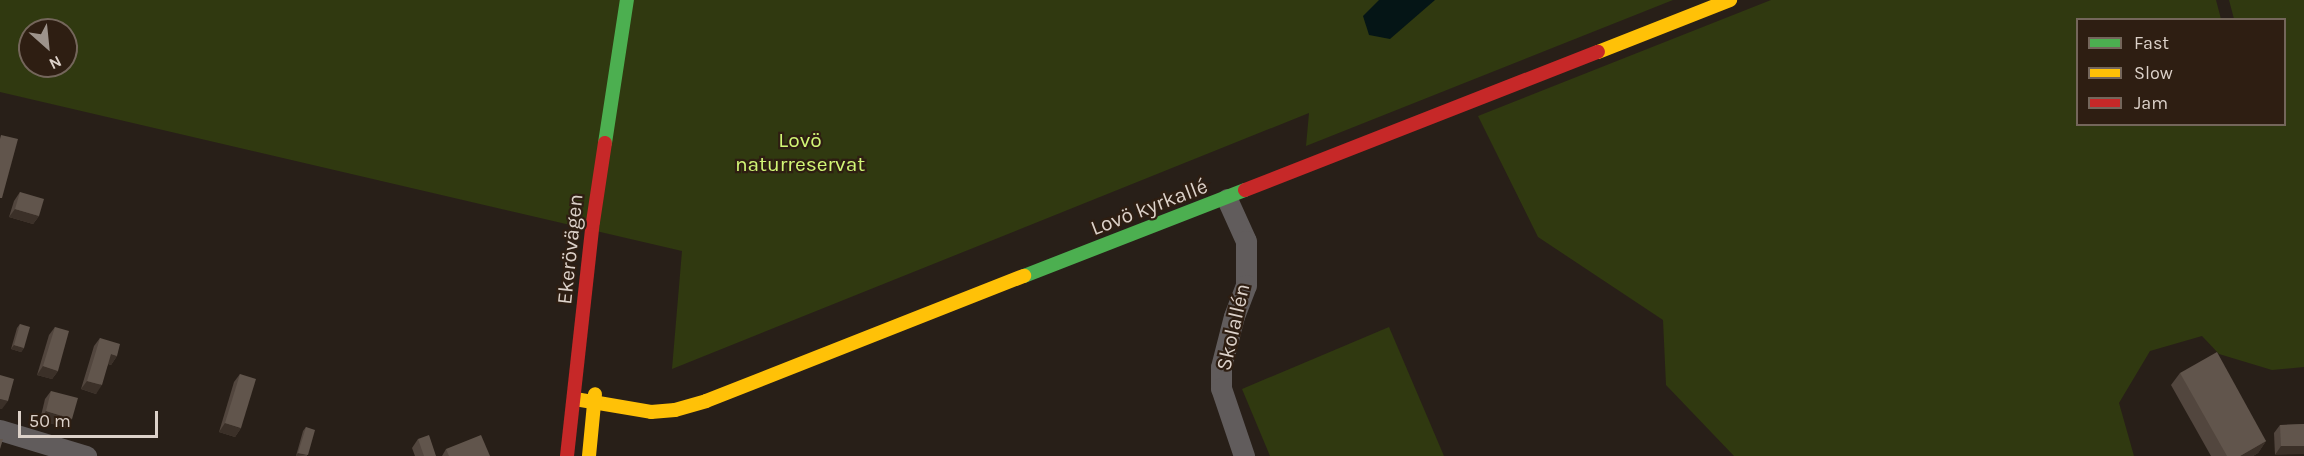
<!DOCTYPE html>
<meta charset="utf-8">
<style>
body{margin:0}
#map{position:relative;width:2304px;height:456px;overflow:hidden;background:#281f18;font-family:Karla,sans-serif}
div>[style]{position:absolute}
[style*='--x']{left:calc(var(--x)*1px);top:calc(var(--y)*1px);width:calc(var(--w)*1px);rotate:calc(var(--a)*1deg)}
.green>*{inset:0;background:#303910}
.water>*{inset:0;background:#051516}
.street>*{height:21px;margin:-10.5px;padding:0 10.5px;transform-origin:10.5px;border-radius:10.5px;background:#615c5c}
.fast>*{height:14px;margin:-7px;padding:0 7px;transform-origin:7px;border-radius:7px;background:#4caf50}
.slow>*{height:14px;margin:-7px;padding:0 7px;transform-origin:7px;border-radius:7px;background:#ffc107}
.jam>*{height:14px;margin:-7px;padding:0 7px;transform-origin:7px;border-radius:7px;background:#c62828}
.wall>*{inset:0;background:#52463e}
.shaded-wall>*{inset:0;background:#3b3028}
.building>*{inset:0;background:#61554c}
span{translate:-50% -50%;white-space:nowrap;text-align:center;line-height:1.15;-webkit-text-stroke:4.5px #2e1e12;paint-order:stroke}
.park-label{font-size:21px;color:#d2f676}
.street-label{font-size:21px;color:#dcd1c9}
.legend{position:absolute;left:2076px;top:18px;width:210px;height:108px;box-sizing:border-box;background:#2e1e12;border:2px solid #74665b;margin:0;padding:8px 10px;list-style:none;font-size:18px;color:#dcd1c9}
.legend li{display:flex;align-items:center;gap:12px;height:30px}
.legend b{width:30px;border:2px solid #74665b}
.north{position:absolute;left:18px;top:18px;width:60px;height:60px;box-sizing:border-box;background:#2e1e12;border:2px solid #74665b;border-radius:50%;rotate:153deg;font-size:16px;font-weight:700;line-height:24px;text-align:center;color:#dcd1c9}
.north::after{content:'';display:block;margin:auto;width:21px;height:27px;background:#9d938b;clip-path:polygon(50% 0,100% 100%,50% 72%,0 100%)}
.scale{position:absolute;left:18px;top:411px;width:140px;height:27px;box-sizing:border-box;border:3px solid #dcd1c9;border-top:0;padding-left:8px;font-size:18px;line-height:21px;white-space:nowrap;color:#dcd1c9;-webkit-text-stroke:4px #2e1e12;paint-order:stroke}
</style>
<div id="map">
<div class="green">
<i style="clip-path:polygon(evenodd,0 0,1673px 0,1306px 146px,1309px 113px,672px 369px,682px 251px,0 92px,0 0,30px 30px,66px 30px,66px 66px,30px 66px,30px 30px)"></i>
<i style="clip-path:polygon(1771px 0,2216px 0,2221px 19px,2078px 20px,2078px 124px,2284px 124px,2284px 20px,2234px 19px,2229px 0,2304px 0,2304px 367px,2272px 370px,2219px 354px,2202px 336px,2150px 351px,2119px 403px,2134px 456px,1734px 456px,1666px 385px,1663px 320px,1538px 237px,1478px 116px)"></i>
<i style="clip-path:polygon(1389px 327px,1444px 456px,1270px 456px,1242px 389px)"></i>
</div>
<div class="water">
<i style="clip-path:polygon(1379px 0,1435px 0,1390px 39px,1369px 35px,1363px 16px)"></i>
</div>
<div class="street">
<i style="--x:1227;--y:199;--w:46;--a:65.7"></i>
<i style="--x:1246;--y:241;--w:44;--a:90"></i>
<i style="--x:1246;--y:285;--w:33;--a:111"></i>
<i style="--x:1234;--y:316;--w:53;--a:104.3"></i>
<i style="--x:1221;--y:367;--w:21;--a:90"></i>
<i style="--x:1221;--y:388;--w:72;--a:71.3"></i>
<i style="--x:0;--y:430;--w:90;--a:16.8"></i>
</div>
<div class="fast">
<i style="--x:605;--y:143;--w:145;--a:-81.3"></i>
<i style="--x:1024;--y:276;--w:237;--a:-21.3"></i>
</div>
<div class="slow">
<i style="--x:1598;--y:52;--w:142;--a:-21.5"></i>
<i style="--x:575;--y:399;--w:77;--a:9.7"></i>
<i style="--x:651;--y:412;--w:24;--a:-5"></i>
<i style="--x:675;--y:410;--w:32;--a:-16"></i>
<i style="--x:706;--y:401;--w:342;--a:-21.5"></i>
<i style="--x:589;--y:456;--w:62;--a:-84.5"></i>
</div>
<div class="jam">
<i style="--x:1245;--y:190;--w:379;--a:-21.4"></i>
<i style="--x:567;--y:456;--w:235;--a:-83.7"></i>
<i style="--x:593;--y:222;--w:80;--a:-81.4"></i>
</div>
<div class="wall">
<i style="clip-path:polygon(20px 192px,39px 216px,33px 224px,9px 217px,14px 201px)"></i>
<i style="clip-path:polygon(20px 324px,24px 348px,21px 352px,11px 349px,17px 328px)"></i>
<i style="clip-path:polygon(55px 327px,58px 371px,52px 379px,37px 375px,49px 335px)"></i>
<i style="clip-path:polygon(100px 338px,117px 356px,111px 365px,108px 364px,96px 394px,81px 389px,94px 346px)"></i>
<i style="clip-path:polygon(2180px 373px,2266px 441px,2258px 453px,2253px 456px,2211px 456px,2171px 385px)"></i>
<i style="clip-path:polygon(240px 374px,241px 428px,235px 437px,219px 432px,234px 382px)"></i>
<i style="clip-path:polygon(51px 391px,66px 428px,40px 420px,45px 399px)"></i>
<i style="clip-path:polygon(2304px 424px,2275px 455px,2274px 433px,2280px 425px)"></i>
<i style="clip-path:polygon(306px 427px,307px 456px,296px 456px,303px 431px)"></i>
<i style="clip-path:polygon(418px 439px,436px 456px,415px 456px,412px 448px)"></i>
<i style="clip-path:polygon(446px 449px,490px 456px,442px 456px)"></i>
</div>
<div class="shaded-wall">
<i style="clip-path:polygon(15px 209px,39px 216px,33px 224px,9px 217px)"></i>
<i style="clip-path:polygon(14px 345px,24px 348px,21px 352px,11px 349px)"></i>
<i style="clip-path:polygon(111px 354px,117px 356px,111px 365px,105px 363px)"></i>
<i style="clip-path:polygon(43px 366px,58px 371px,52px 379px,37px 375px)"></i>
<i style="clip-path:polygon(87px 381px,102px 385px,96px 394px,81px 389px)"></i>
<i style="clip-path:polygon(0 399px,8px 401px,2px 409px,0 409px)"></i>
<i style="clip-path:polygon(46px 411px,72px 419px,66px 428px,40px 420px)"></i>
<i style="clip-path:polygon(225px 423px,241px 428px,235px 437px,219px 432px)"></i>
<i style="clip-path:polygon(2266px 441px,2258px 453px,2253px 456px,2240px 456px)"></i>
<i style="clip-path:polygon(2281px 446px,2304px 446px,2304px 454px,2275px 455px)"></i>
<i style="clip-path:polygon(298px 453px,308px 455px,296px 456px)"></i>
</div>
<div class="building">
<i style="clip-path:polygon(1px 135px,18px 139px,2px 198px,0 198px,0 139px)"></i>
<i style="clip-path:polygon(20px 192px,44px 199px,39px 216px,15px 209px)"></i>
<i style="clip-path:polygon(20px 324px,30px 327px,24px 348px,14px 345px)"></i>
<i style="clip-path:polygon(55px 327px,69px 331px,58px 371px,43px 366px)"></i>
<i style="clip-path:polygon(100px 338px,120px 344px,117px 356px,111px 354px,102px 385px,87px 381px)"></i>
<i style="clip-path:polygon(2217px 352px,2266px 441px,2240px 456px,2227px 456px,2180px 373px)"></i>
<i style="clip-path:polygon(240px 374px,256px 379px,241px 428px,225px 423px)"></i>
<i style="clip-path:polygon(0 375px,14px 379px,8px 401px,0 399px)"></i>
<i style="clip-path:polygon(51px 391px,78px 398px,72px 419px,46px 411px)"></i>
<i style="clip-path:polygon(2304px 424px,2304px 446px,2281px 446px,2280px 425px)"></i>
<i style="clip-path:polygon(306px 427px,315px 430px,308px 455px,298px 453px)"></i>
<i style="clip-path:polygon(429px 435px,436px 456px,424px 456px,418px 439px)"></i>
<i style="clip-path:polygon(481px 435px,490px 456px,449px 456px,446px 449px)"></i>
<i style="clip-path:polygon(0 439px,3px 439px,0 449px)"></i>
</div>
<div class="park-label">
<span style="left:800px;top:152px">Lovö<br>naturreservat</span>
</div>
<div class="street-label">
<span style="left:1149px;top:207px;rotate:-21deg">Lovö kyrkallé</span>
<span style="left:570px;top:249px;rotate:-84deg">Ekerövägen</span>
<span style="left:1233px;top:327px;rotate:-77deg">Skolallén</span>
</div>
<ul class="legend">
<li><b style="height:8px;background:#4caf50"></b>Fast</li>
<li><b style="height:8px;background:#ffc107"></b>Slow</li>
<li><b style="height:8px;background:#c62828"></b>Jam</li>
</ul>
<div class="north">N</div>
<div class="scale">50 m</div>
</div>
